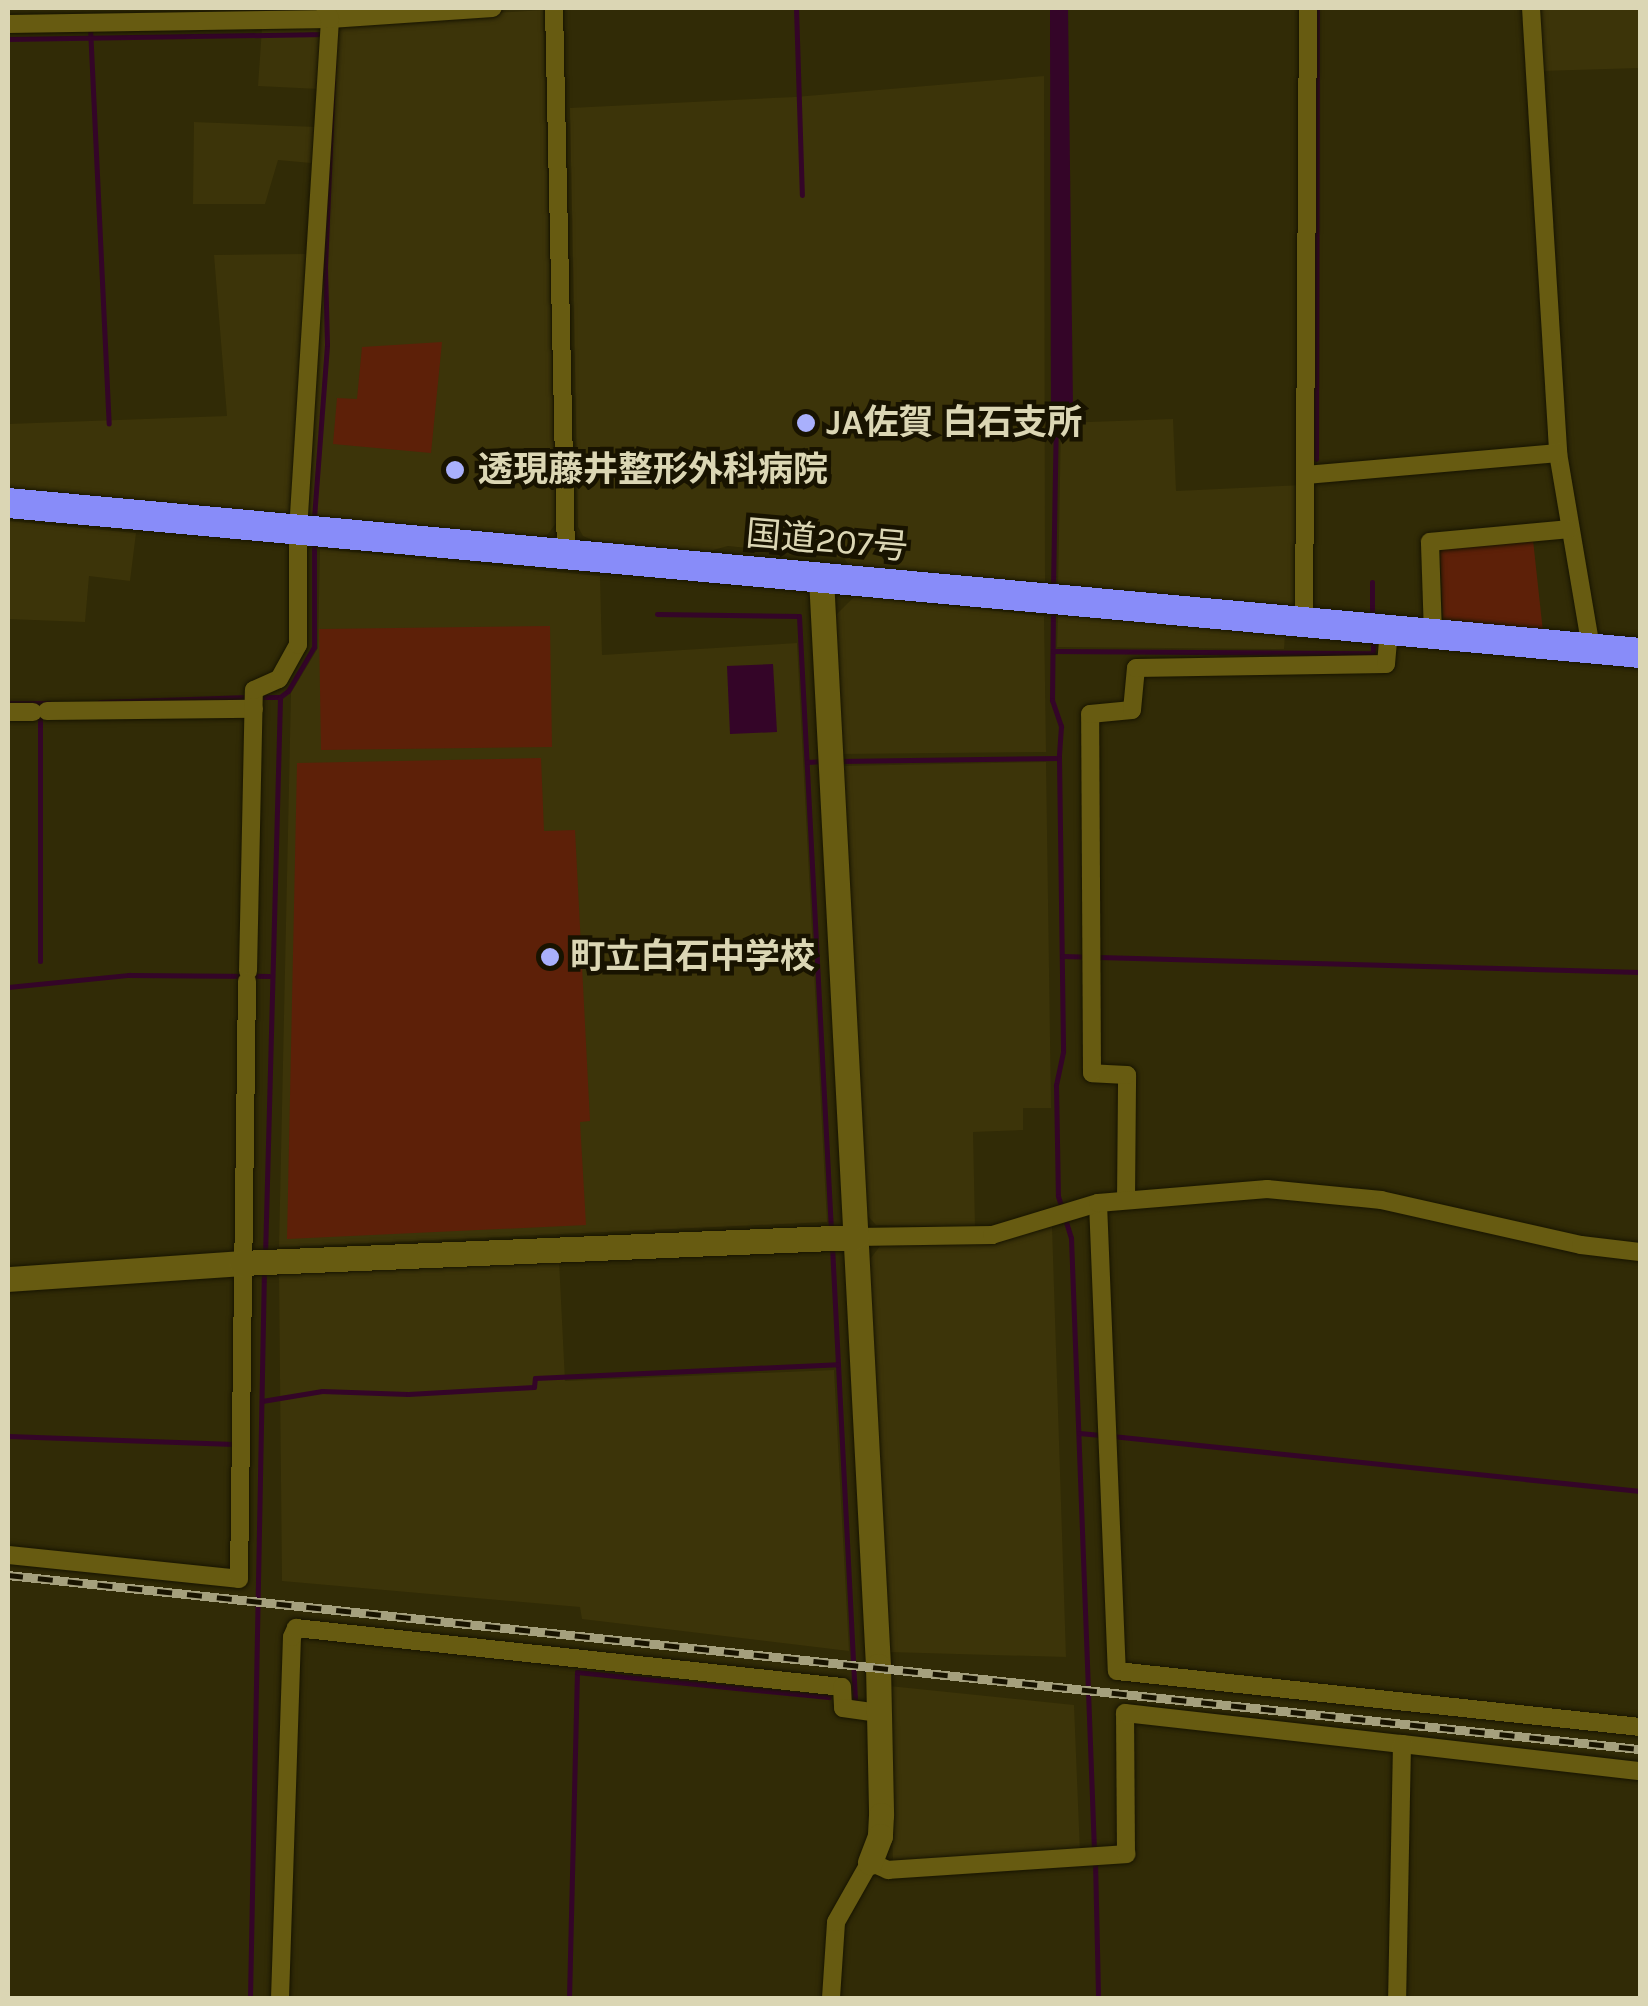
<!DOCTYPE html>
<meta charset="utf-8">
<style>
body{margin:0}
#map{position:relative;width:1648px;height:2006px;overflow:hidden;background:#312b06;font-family:Karla,"Noto Sans JP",sans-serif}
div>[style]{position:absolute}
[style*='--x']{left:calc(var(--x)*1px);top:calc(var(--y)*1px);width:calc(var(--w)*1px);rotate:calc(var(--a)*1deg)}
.built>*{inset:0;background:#3c3409}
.green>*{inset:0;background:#5d2008}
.water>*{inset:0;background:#340528}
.stream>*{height:5px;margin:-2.5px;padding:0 2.5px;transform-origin:2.5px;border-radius:2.5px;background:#340528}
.roads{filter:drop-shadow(0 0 2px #171401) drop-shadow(0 0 2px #171401)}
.street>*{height:18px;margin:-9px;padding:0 9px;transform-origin:9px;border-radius:9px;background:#675b11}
.secondary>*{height:25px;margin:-12.5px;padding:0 12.5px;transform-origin:12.5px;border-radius:12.5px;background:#675b11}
.highway>*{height:30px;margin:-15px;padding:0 15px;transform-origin:15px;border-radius:15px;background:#888cf9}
.rail>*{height:9px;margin-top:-4.5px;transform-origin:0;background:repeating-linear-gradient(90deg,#181300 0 15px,#a5a07d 0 30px);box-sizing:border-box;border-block:2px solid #a5a07d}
.dots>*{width:28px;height:28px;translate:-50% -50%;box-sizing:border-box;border:5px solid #181300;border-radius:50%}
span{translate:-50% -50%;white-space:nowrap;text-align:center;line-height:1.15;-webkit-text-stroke:9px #181300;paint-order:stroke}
.poi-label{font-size:35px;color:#dbd6b4;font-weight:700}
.left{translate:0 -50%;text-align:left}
.street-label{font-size:35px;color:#dbd6b4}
.frame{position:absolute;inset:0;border:10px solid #dbd6b4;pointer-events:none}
</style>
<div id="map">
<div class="built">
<i style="clip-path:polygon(1538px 8px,1640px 8px,1640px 68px,1541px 71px)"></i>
<i style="clip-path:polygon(543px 10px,556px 523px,548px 534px,533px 540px,8px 491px,8px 424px,227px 416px,214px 255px,306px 254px,311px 163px,278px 160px,265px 204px,193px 204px,194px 122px,316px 127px,319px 89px,258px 86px,262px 28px)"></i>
<i style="clip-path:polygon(1044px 76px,1045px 582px,850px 567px,844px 558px,728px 546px,699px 554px,601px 544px,583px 536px,578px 527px,570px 108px,795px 97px)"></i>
<i style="clip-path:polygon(1173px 419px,1176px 491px,1304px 485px,1299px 609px,1058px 589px,1061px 423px)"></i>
<i style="clip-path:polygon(8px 521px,136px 533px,130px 581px,89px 576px,85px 622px,8px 619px)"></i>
<i style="clip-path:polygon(320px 549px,600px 576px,602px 655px,797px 643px,827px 1222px,279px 1247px,291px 693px,318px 648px)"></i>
<i style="clip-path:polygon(855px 596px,1044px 616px,1046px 752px,840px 754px,835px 616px)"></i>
<i style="clip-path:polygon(1058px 615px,1285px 635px,1284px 649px,1057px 647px)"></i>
<i style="clip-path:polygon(1046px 762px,1051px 1108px,1023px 1108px,1023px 1130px,973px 1132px,975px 1227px,876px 1225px,866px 1214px,840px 766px)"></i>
<i style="clip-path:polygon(1052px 1226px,1066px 1657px,888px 1652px,868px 1262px,880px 1246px,992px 1243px)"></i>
<i style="clip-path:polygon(559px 1260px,565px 1381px,834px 1370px,849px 1651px,582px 1619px,580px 1607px,282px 1581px,279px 1273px)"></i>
<i style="clip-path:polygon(889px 1686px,1074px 1705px,1080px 1853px,893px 1865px)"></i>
</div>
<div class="green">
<i style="clip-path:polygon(442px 342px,431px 453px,333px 444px,337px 398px,357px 399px,362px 347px)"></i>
<i style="clip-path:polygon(1533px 540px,1543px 632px,1443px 623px,1440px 549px)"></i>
<i style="clip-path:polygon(550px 626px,552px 747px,321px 750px,319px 629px)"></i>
<i style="clip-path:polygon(541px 758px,544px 831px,575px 830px,590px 1121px,580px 1122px,586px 1225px,287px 1239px,297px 763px)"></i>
</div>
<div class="water">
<i style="clip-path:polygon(1050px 8px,1068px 8px,1073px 408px,1057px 422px,1051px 420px)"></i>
<i style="clip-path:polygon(773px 664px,777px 732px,730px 734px,727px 666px)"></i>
</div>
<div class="stream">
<i style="--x:796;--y:8;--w:187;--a:88.2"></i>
<i style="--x:90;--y:27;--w:397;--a:87.3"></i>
<i style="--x:8;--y:39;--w:316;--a:-0.9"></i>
<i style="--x:1316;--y:459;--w:451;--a:-89.9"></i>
<i style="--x:314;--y:518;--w:174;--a:-85.7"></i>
<i style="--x:327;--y:344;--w:77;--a:-91.5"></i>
<i style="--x:325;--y:267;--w:234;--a:-87.6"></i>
<i style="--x:1372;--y:582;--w:37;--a:90"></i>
<i style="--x:1053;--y:587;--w:169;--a:-89"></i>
<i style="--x:1053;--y:608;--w:92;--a:90.6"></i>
<i style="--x:1052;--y:700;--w:28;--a:71"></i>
<i style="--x:1061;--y:726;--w:32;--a:94"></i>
<i style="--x:657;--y:614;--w:142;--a:0.8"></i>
<i style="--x:799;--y:616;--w:615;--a:87.02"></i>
<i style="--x:1053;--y:651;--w:320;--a:0.4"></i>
<i style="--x:1373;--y:653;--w:13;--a:-90"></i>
<i style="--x:260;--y:697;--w:20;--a:0"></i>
<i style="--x:280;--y:697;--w:10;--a:-37"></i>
<i style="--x:288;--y:691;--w:51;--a:-59.4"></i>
<i style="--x:314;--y:647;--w:108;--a:-90"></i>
<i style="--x:100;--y:702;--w:149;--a:-1.9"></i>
<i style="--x:8;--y:703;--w:41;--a:0"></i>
<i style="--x:840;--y:761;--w:219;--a:-0.8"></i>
<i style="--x:1059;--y:758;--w:294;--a:89.2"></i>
<i style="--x:1063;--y:1052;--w:34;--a:102"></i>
<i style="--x:1056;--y:1085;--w:111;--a:89"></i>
<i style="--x:1058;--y:1196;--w:44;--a:72.8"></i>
<i style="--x:1071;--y:1238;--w:612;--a:87.85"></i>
<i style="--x:807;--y:762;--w:17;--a:-3"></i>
<i style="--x:1062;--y:956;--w:578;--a:1.59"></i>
<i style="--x:40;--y:961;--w:249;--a:-90"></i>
<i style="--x:8;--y:987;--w:122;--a:-5.7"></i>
<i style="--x:129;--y:975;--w:140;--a:0.4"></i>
<i style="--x:832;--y:1246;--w:455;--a:87.1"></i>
<i style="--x:265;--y:1256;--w:559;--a:-88.46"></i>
<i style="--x:262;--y:1401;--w:61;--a:-9.5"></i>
<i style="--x:322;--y:1391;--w:86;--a:2"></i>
<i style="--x:408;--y:1394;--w:126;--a:-3.2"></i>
<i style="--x:534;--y:1387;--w:9;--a:-84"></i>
<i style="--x:535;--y:1378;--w:303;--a:-2.6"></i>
<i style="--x:1079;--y:1433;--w:22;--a:5"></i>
<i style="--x:8;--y:1436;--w:226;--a:2"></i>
<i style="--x:1112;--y:1436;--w:531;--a:5.95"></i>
<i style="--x:1095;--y:1861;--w:137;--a:88.7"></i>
<i style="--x:250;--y:1998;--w:726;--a:-88.9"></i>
<i style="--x:569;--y:1998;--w:326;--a:-88.6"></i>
<i style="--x:577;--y:1672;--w:253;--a:5.7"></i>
</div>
<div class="roads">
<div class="street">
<i style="--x:554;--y:8;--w:547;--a:88.74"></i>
<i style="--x:1531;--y:8;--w:446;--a:86.5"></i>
<i style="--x:1558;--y:453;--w:199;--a:80.4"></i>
<i style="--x:8;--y:24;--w:322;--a:-0.9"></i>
<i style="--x:330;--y:19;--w:163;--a:-3.9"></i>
<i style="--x:1306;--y:475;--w:253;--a:-5"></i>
<i style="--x:1304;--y:623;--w:615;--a:-89.63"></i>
<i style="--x:1433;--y:634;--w:92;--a:-91.9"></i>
<i style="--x:1430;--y:542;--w:140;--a:-5.3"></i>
<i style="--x:47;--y:711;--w:207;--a:-0.6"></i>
<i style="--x:8;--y:712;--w:25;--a:0"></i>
<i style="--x:248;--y:971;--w:281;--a:-88.8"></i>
<i style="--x:254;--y:690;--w:27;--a:-24"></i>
<i style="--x:279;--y:679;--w:39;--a:-61"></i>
<i style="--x:298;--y:645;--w:114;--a:-90"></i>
<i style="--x:298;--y:531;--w:513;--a:-86.42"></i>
<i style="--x:330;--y:19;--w:12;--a:-114"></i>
<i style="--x:1126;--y:1200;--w:125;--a:-89.5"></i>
<i style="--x:1127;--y:1075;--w:35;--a:-177"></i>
<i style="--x:1092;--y:1073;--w:359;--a:-90.3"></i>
<i style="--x:1090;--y:714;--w:42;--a:-5.4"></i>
<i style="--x:1132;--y:710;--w:42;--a:-84.6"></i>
<i style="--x:1136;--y:668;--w:250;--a:-0.9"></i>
<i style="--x:1386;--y:664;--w:34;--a:-85"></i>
<i style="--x:1098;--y:1203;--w:468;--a:87.7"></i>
<i style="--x:1117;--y:1671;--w:526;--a:6.11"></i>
<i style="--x:856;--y:1237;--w:136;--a:-0.8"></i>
<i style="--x:992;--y:1235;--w:111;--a:-16.8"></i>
<i style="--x:1098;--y:1203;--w:170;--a:-4.7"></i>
<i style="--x:1267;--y:1189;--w:115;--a:5.5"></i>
<i style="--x:1381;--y:1200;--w:205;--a:12.7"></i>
<i style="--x:1581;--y:1245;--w:59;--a:6.8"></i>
<i style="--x:8;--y:1555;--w:232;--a:5.9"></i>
<i style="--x:239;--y:1579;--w:598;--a:-89.23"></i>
<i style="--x:1402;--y:1744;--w:240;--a:6.5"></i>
<i style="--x:280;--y:1998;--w:361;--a:-88.1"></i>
<i style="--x:292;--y:1637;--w:10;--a:-66"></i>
<i style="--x:296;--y:1628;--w:549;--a:6.17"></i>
<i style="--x:842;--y:1687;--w:21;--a:87"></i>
<i style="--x:843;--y:1708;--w:36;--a:8"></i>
<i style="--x:831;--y:1998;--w:76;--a:-86.2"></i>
<i style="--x:836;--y:1922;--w:69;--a:-60.5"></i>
<i style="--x:870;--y:1862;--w:20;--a:24"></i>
<i style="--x:888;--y:1870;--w:239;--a:-3.8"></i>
<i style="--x:1126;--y:1854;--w:141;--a:-90.4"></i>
<i style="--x:1125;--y:1713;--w:279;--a:6.4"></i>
<i style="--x:1402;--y:1744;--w:254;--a:91.1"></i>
</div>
<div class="secondary">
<i style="--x:821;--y:578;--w:1089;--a:87"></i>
<i style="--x:878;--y:1666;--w:149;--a:88.8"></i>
<i style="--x:881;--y:1815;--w:21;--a:93"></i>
<i style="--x:880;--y:1836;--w:28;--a:111"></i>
<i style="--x:8;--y:1279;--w:234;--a:-3.9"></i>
<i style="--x:241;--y:1263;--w:616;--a:-2.42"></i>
</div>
<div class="highway">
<i style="--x:8;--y:503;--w:1639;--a:5.25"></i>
</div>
</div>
<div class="rail">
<i style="--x:8;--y:1575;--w:1641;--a:6.09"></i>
</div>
<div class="dots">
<i style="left:806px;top:423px;background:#a9b0fc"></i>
<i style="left:455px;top:470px;background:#a9b0fc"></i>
<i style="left:550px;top:957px;background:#a9b0fc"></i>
</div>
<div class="poi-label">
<span class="left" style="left:826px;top:423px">JA佐賀 白石支所</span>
<span class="left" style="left:478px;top:470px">透現藤井整形外科病院</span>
<span class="left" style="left:570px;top:957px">町立白石中学校</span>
</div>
<div class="street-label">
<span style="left:827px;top:541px;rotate:5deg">国道207号</span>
</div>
<div class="frame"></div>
</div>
